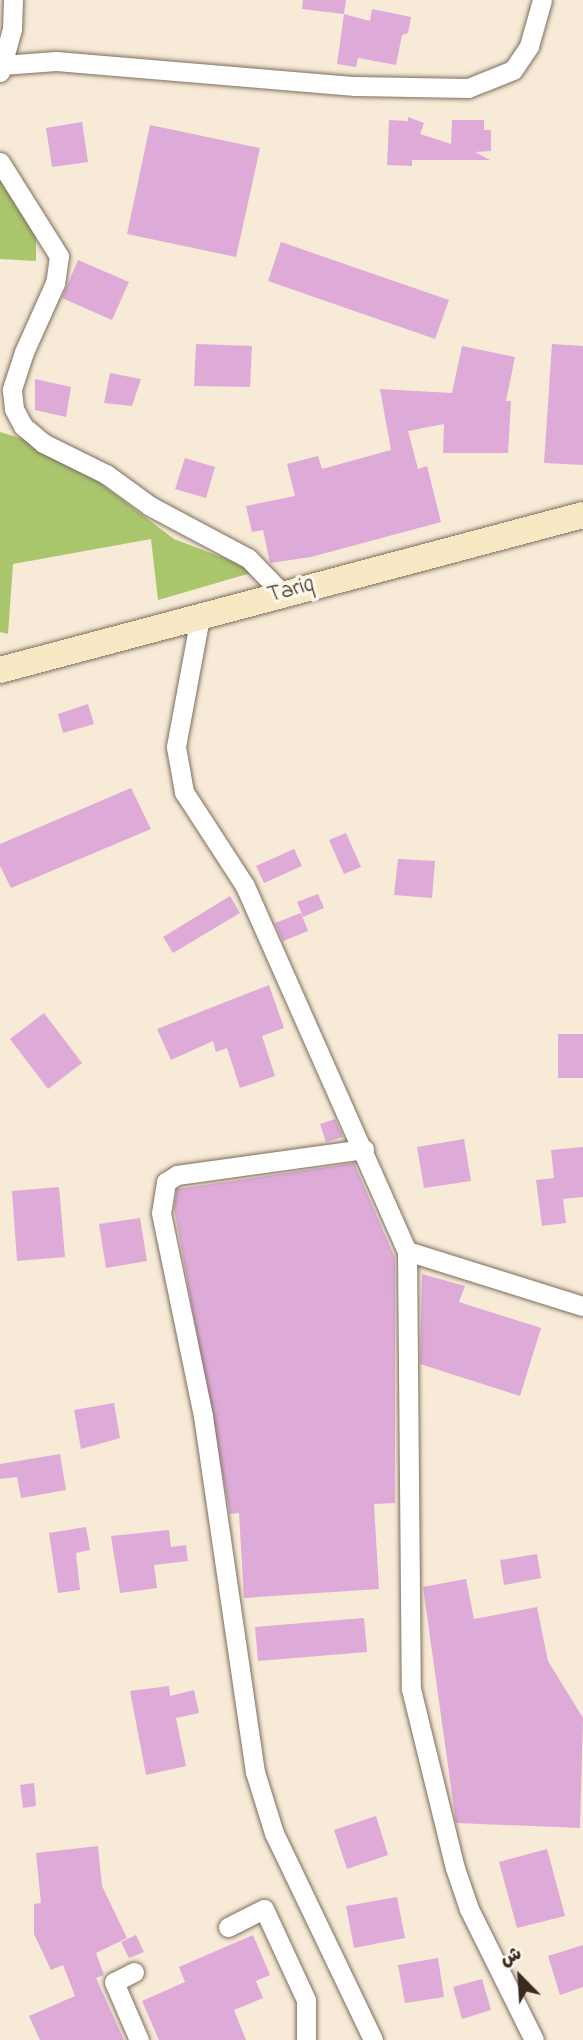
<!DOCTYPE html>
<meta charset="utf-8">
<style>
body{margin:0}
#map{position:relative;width:583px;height:2040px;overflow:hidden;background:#f7ead6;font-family:"Indie Flower","Playpen Sans Arabic",sans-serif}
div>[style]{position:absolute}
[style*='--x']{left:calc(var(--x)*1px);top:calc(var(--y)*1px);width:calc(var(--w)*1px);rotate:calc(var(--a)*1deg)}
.green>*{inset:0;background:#aac66d}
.building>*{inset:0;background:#deabd8}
.roads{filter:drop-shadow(0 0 2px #7d6d5e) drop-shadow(0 0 2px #7d6d5e)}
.street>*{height:19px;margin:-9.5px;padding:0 9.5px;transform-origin:9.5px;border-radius:9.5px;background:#fff}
.secondary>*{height:26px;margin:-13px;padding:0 13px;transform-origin:13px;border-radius:13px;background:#f8e8c3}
span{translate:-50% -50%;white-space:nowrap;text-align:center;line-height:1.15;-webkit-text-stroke:7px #fbf7ec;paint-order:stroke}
.street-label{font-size:23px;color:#3b2a1e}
.north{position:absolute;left:485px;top:1942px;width:70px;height:70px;-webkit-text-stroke:5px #fbf7ec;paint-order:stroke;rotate:336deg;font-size:19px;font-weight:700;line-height:28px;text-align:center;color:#3b2a1e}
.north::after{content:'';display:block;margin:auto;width:24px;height:32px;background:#3b2a1e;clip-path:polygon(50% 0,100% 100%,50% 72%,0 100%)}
</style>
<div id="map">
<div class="green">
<i style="clip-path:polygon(0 169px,36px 219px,36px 261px,0 259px)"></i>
<i style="clip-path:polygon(0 432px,54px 448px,174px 539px,258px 571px,158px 600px,151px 539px,13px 564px,8px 634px,0 632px)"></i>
</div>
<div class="building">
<i style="clip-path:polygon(303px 0,346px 0,344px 14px,302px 9px)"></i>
<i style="clip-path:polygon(372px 9px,411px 17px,408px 33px,402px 35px,396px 65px,358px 58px,356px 67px,337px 64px,344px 14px,370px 21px)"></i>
<i style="clip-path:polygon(408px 117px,424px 123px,420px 134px,451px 144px,452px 120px,484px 120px,484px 130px,491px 130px,491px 151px,475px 152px,490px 160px,412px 160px,412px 166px,387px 165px,389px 120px,408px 121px)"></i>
<i style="clip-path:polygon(82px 122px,88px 162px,52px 167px,46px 128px)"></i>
<i style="clip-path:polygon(150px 125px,260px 148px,236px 257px,127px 234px)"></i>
<i style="clip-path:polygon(281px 242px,449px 300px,435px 339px,268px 281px)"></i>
<i style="clip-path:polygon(78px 260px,129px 282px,112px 320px,62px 298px)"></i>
<i style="clip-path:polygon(196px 344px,252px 346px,250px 387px,194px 386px)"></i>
<i style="clip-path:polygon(552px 344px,583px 346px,583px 465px,544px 463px)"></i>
<i style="clip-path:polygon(462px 346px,515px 357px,506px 401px,511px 401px,508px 453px,443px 453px,444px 424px,408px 431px,418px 469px,427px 466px,441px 522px,311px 557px,270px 563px,263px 530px,252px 532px,246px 506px,295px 496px,287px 464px,318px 456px,322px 469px,391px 450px,380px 389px,452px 393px)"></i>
<i style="clip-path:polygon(110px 373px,141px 379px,132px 406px,104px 403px)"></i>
<i style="clip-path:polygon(35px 379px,71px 387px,66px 417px,35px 410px)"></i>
<i style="clip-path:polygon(185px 458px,215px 467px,206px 498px,175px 489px)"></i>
<i style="clip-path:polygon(88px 704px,94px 724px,63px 733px,58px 714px)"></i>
<i style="clip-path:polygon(131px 788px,151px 829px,11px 888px,0 866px,0 844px)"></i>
<i style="clip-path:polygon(346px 833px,361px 867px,344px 874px,329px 840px)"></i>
<i style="clip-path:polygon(294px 849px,302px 866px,264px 883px,256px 866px)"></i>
<i style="clip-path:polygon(398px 859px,435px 861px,432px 898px,394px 895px)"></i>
<i style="clip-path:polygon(318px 894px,324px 908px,303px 917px,297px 902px)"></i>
<i style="clip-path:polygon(230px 896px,240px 913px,173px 953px,163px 937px)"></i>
<i style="clip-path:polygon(301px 913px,308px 931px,283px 941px,275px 923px)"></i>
<i style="clip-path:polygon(269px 985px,284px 1028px,262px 1036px,275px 1076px,240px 1088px,227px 1048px,216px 1052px,213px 1041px,171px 1060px,157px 1029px)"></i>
<i style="clip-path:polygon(44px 1013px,82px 1063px,48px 1089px,10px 1039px)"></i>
<i style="clip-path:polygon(558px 1034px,583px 1034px,583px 1078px,558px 1078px)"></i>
<i style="clip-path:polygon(335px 1119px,343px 1137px,326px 1142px,320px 1124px)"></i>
<i style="clip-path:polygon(464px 1139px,471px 1181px,424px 1188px,417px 1147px)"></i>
<i style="clip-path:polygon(583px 1147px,583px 1197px,563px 1199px,566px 1223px,542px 1226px,536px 1180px,554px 1178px,551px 1150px)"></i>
<i style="clip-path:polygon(354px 1163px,395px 1258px,395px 1503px,374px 1504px,379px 1589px,244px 1598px,239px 1513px,230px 1514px,174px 1208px,177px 1189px)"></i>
<i style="clip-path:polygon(59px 1187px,65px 1257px,17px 1261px,12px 1191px)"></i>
<i style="clip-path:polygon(140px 1218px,147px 1261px,106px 1268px,99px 1224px)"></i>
<i style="clip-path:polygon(422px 1274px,465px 1286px,459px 1302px,541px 1328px,520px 1396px,420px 1364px)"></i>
<i style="clip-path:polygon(114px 1403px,120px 1438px,81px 1449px,74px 1410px)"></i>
<i style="clip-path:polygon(60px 1454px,66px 1490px,21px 1498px,17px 1477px,0 1479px,0 1464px)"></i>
<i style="clip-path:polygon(86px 1527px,90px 1550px,76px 1553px,80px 1590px,58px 1593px,49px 1533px)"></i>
<i style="clip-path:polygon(169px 1530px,171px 1547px,186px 1545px,188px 1561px,154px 1565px,157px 1588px,120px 1593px,111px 1536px)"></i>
<i style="clip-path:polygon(537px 1554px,541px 1578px,504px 1585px,500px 1560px)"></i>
<i style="clip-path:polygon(466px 1579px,474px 1619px,537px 1607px,548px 1661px,583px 1718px,580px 1828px,456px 1823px,423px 1587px)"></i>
<i style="clip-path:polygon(364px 1618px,367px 1652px,258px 1661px,255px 1627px)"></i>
<i style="clip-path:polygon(169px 1686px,170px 1696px,194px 1690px,199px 1713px,176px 1718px,186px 1766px,146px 1775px,130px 1691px)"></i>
<i style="clip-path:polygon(34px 1783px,36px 1806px,23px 1808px,20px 1785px)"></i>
<i style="clip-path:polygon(376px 1816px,388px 1855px,347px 1869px,334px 1830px)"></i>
<i style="clip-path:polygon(98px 1846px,102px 1886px,127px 1938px,96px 1953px,104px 1975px,96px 1978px,124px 2040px,40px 2040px,29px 2016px,75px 1996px,63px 1965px,51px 1970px,34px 1934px,34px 1904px,41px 1903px,36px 1853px)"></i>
<i style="clip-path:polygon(547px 1849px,565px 1916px,517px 1928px,499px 1862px)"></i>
<i style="clip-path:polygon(397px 1897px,405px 1938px,354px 1948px,346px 1906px)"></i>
<i style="clip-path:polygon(136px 1935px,144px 1952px,129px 1958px,121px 1942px)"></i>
<i style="clip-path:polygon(253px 1935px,270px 1975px,256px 1981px,263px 1998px,234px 2010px,246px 2040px,159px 2040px,142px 2001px,185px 1982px,179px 1967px)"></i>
<i style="clip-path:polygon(583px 1945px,583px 1987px,560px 1995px,548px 1956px)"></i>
<i style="clip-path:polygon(438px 1958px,444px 1997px,405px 2003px,398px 1965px)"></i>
<i style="clip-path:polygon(482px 1979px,491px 2010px,462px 2019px,453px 1987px)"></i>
</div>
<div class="roads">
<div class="street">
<i style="--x:2;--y:65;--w:54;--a:-4.2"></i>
<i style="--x:56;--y:61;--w:300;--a:4.8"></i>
<i style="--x:355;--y:86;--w:113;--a:1"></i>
<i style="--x:468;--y:88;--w:48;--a:-21.8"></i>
<i style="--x:513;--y:70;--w:29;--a:-56"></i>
<i style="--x:529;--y:46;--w:48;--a:-74.2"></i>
<i style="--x:0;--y:72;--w:45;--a:-74.4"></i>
<i style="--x:12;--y:29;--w:29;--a:-88"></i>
<i style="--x:0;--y:162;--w:111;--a:57.9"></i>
<i style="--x:59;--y:256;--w:27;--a:98"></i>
<i style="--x:55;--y:283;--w:76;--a:114.2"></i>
<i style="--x:24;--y:352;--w:40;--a:108"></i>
<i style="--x:12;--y:390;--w:19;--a:84"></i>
<i style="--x:14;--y:409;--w:19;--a:62"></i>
<i style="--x:23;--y:426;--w:26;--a:40"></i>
<i style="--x:43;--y:443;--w:70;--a:26.2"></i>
<i style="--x:106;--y:474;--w:54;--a:36"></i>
<i style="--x:150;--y:506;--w:111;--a:28"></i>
<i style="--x:248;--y:558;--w:49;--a:45.8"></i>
<i style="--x:200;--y:617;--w:132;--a:100.5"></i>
<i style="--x:176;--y:747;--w:46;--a:79.9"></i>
<i style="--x:184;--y:792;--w:112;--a:57"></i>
<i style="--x:245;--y:886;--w:399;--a:66.1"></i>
<i style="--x:407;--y:1251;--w:438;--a:89.5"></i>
<i style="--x:411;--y:1689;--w:184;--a:76.2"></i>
<i style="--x:455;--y:1868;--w:43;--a:71.1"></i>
<i style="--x:469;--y:1909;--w:146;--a:63.6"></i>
<i style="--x:364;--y:1149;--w:189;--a:172.1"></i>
<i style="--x:177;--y:1175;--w:13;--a:148"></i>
<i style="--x:166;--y:1182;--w:31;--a:99"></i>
<i style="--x:161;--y:1213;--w:207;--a:78.3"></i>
<i style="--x:203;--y:1416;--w:360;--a:81.7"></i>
<i style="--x:255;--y:1772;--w:64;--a:72.7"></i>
<i style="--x:274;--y:1833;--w:229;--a:64.4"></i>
<i style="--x:407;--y:1251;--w:184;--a:17.4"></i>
<i style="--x:228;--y:1927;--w:40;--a:-26.6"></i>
<i style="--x:264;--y:1909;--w:100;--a:65.2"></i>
<i style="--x:306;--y:2000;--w:40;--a:90"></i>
<i style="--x:134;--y:1972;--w:22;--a:153"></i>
<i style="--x:114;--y:1982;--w:63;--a:66.7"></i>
</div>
<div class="secondary">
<i style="--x:0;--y:670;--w:603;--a:-14.89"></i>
</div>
</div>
<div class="street-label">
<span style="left:291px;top:591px;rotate:-15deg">Tariq</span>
</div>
<div class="north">ش</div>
</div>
